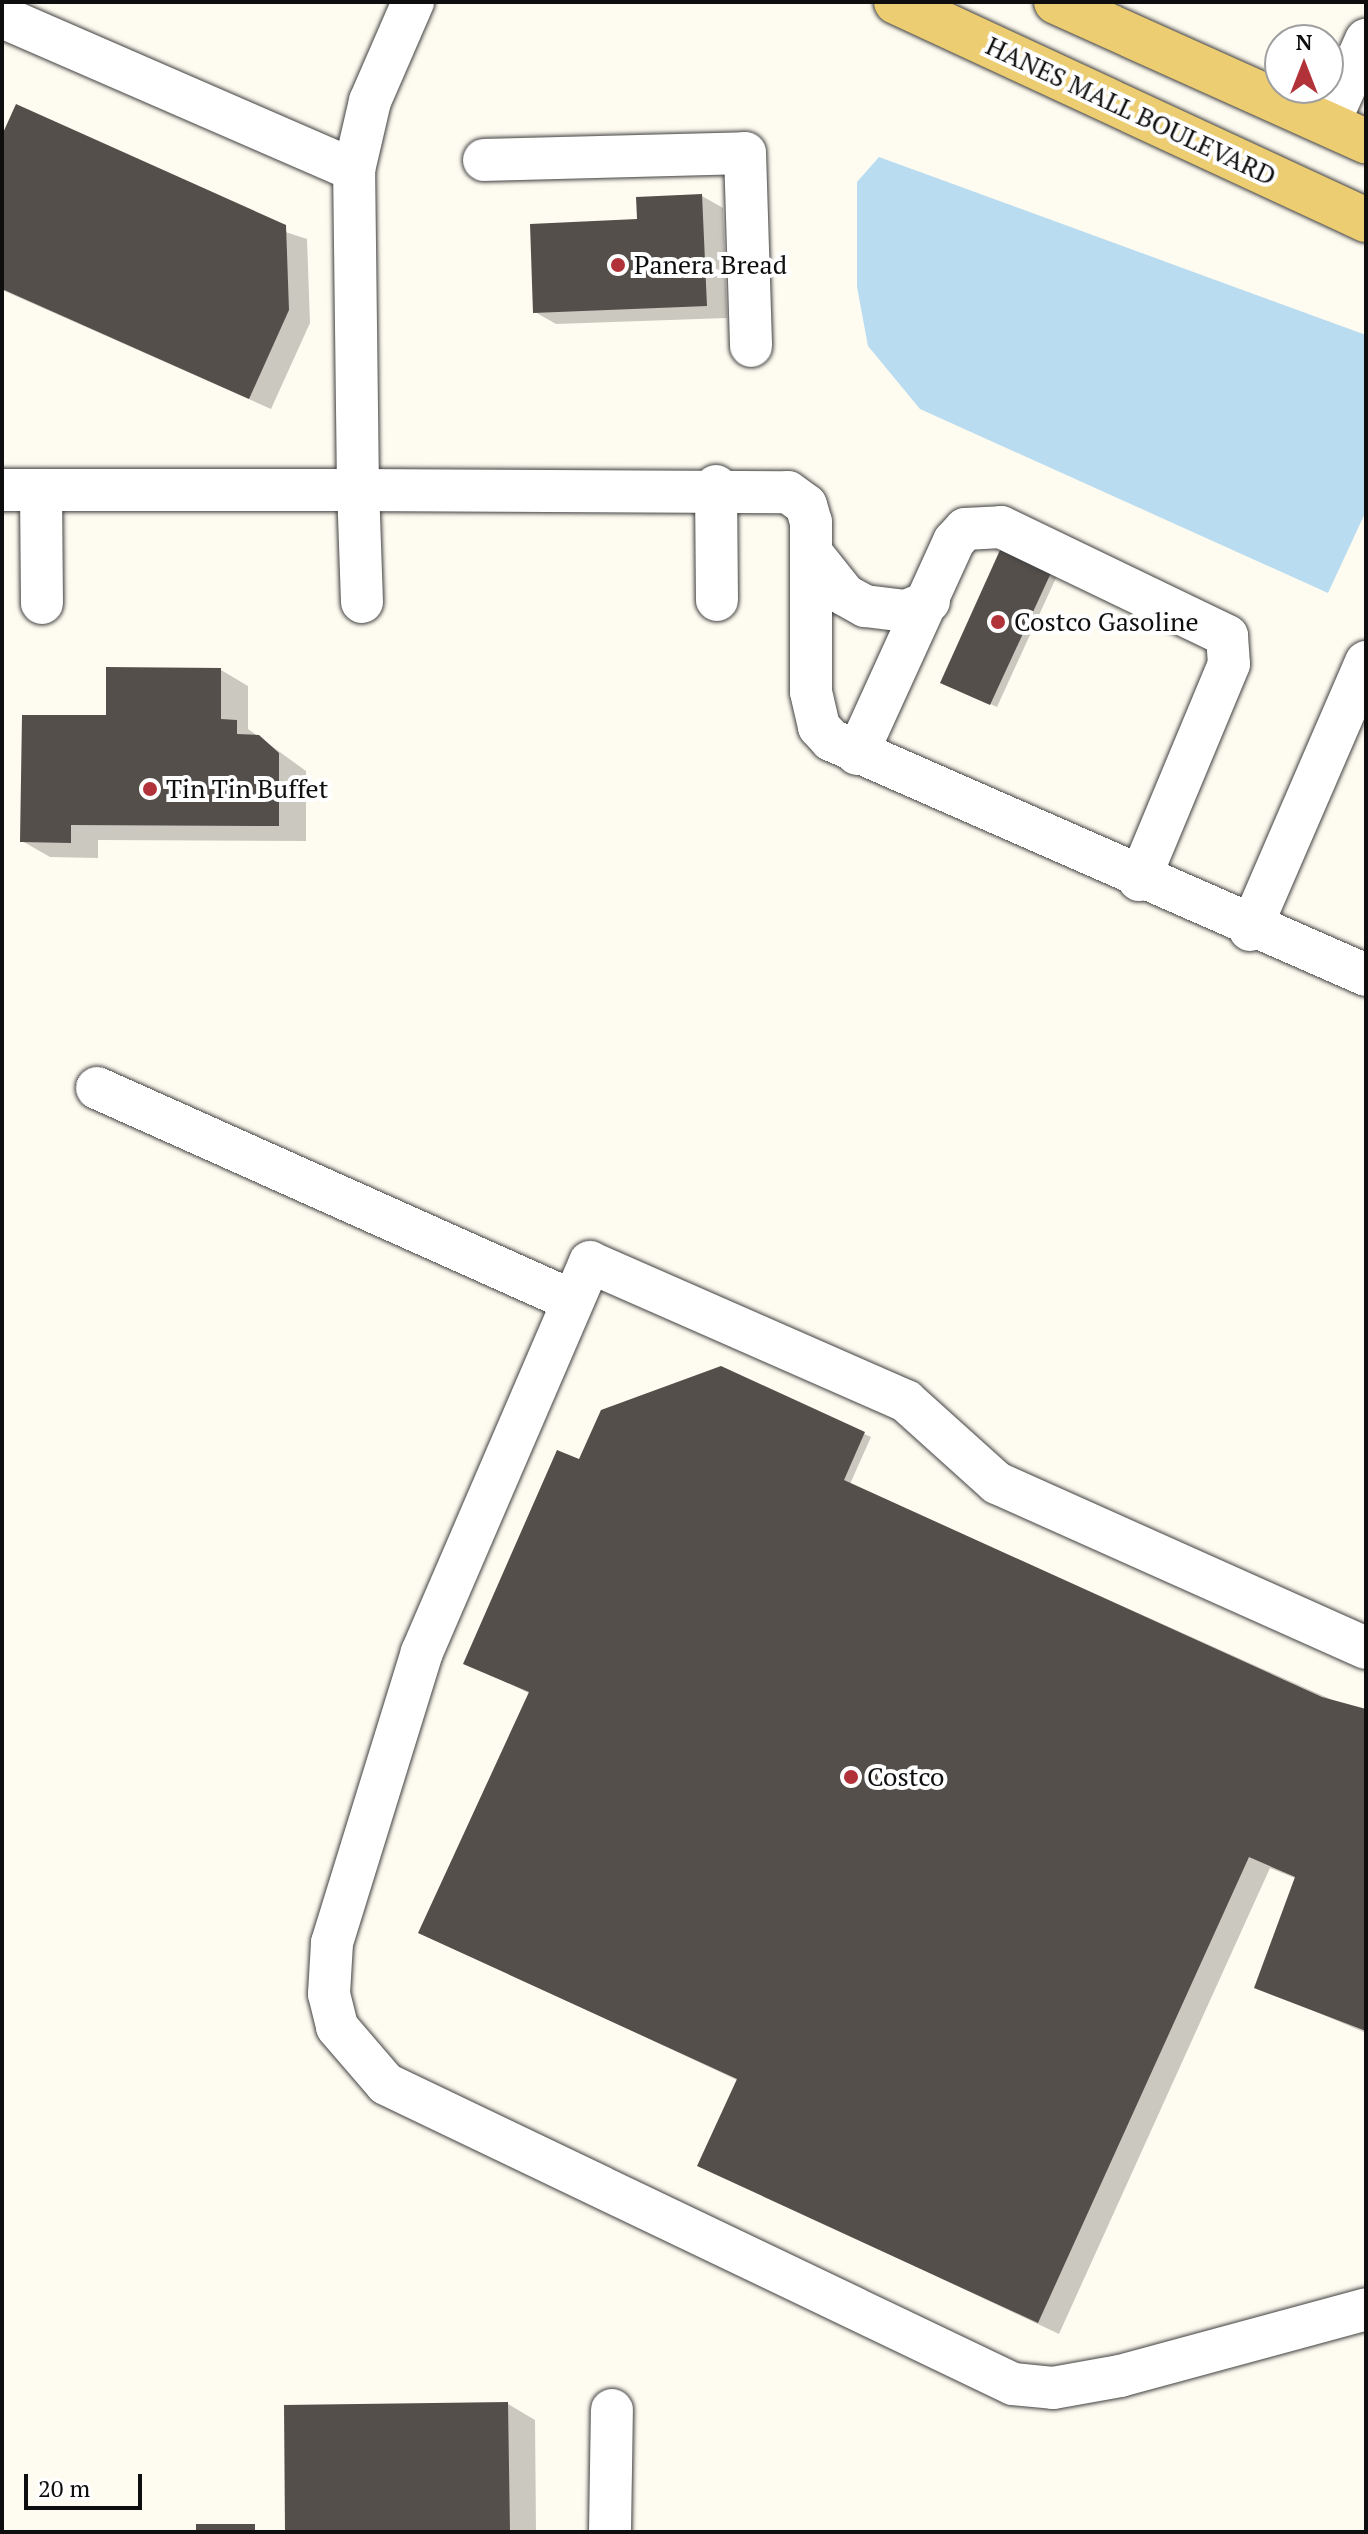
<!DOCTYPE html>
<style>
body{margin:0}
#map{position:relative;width:1368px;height:2534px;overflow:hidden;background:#fefbf0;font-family:"PT Serif",serif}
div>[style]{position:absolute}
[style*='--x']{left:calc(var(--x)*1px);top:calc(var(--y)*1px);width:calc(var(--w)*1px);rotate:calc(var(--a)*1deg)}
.water>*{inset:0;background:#b9dcf1}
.shadow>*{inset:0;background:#0003}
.building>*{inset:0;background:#554f4b}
.roads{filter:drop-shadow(0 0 2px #414141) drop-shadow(0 0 2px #414141)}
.minor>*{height:42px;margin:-21px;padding:0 21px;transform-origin:21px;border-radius:21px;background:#fff}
.major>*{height:44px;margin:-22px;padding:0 22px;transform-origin:22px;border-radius:22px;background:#eccd71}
.dots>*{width:22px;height:22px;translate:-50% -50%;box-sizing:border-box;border:4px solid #fff;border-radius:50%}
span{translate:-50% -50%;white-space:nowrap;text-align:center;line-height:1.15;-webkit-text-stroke:8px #fff;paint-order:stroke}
.street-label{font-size:26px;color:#0e0e0e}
.poi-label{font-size:26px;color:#0e0e0e}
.left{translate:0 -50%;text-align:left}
.frame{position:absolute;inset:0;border:4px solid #0e0e0e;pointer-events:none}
.north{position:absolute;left:1264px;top:24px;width:80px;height:80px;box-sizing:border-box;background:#fff;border:2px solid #9f9f9f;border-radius:50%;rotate:0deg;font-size:22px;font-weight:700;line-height:32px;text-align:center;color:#0e0e0e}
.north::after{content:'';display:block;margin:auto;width:28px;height:36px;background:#b23239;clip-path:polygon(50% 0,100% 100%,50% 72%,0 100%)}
.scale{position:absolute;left:24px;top:2474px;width:118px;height:36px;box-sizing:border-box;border:4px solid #0e0e0e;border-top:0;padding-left:10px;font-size:24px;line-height:28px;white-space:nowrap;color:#0e0e0e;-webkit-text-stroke:6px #fff;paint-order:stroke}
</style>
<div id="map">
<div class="water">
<i style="clip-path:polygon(879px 157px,1366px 335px,1366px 511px,1328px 593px,920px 409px,868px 346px,857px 287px,857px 182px)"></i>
</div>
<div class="shadow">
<i style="clip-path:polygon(2px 140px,307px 239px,310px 323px,271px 409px,2px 290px)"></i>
<i style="clip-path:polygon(702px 196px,723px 208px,727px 318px,556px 324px,535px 312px,639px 221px)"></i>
<i style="clip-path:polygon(1055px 564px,1061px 567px,997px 707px,948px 685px)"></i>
<i style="clip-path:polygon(221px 670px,248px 686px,248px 729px,306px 771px,306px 841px,98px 840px,98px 858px,50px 857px,22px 841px,108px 717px)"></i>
<i style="clip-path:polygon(721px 1368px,871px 1437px,850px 1484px,1366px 1715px,1366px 2033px,1257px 1987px,1297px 1879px,1270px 1868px,1059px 2334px,700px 2165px,739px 2081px,420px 1932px,531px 1694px,465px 1663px,580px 1462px)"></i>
<i style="clip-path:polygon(508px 2404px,535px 2420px,536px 2532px,287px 2532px)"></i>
</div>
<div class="building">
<i style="clip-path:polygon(16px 104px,286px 225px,289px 310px,249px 399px,2px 289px,2px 135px)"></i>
<i style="clip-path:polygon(702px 194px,707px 306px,533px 313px,530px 224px,637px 219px,636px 197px)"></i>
<i style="clip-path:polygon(1005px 539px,1056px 562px,990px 705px,940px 683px)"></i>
<i style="clip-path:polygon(106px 667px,221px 668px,221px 719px,237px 720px,237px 734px,259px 735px,279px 753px,279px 826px,71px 825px,71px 843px,20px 842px,22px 715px,106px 715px)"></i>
<i style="clip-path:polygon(721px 1366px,865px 1432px,844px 1480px,1322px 1697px,1366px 1709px,1366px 2031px,1254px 1988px,1295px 1877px,1249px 1857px,1038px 2323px,697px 2166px,737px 2079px,418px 1933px,529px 1692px,463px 1664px,557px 1450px,579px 1459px,601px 1410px)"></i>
<i style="clip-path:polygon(508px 2402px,510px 2532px,285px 2532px,284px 2405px)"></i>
<i style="clip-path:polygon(196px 2524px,255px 2524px,255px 2532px,196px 2532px)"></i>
</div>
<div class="roads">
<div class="minor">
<i style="--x:2;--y:17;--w:384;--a:23.5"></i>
<i style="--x:1329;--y:123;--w:91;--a:-66"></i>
<i style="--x:484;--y:160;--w:261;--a:-1.5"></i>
<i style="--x:745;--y:153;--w:193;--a:88.2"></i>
<i style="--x:716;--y:486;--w:114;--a:89.5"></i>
<i style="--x:2;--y:490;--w:356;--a:0"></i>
<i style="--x:358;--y:490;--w:320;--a:-90.7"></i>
<i style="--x:354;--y:170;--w:71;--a:-76.9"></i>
<i style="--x:370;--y:101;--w:108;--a:-66.5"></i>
<i style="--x:41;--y:490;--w:113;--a:89.5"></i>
<i style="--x:813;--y:555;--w:51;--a:51.3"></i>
<i style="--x:845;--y:595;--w:23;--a:29"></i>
<i style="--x:865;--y:606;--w:41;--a:7"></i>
<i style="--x:906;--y:611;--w:25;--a:-23"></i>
<i style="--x:362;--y:602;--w:112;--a:-92"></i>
<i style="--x:358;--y:490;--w:430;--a:0.3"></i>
<i style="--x:788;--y:492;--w:22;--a:36"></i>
<i style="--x:806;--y:505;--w:18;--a:74"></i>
<i style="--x:811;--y:522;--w:170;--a:90"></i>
<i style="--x:811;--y:692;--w:36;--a:77"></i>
<i style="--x:819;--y:727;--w:18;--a:47"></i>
<i style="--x:831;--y:740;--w:584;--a:23.71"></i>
<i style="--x:857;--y:754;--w:234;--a:-65.5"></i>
<i style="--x:954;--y:541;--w:16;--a:-47"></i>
<i style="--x:965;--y:529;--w:36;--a:-3"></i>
<i style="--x:1001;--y:527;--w:251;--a:25.7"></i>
<i style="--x:1227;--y:636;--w:28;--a:86"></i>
<i style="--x:1229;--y:664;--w:234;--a:112.6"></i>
<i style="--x:1250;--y:930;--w:292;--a:-66.6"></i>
<i style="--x:97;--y:1088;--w:521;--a:24.11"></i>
<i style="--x:1366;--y:1648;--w:404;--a:-155.9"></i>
<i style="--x:997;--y:1483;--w:122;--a:-138"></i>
<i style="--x:906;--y:1401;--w:345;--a:-156.3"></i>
<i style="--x:590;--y:1262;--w:425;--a:113.3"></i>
<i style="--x:422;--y:1652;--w:305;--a:107.2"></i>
<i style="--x:332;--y:1943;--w:51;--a:93.4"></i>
<i style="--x:329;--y:1994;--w:34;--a:76"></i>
<i style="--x:337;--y:2027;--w:75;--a:49.3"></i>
<i style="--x:386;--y:2084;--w:695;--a:25.57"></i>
<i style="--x:1013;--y:2384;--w:40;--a:5.7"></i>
<i style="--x:1053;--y:2388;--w:68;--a:-10.2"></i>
<i style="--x:1120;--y:2376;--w:255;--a:-15.2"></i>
<i style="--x:610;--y:2532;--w:122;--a:-89.1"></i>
</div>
<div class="major">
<i style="--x:896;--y:2;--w:518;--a:24.88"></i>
<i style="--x:1056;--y:2;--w:340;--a:24.2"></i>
</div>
</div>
<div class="dots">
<i style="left:618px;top:265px;background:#b23239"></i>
<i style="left:998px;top:622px;background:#b23239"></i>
<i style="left:150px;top:789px;background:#b23239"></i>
<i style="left:851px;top:1777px;background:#b23239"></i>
</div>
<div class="street-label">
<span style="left:1131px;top:111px;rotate:25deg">HANES MALL BOULEVARD</span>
</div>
<div class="poi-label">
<span class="left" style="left:634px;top:265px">Panera Bread</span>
<span class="left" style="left:1014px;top:622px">Costco Gasoline</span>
<span class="left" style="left:166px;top:789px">Tin Tin Buffet</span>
<span class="left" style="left:867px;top:1777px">Costco</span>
</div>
<div class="frame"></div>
<div class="north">N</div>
<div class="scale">20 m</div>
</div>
